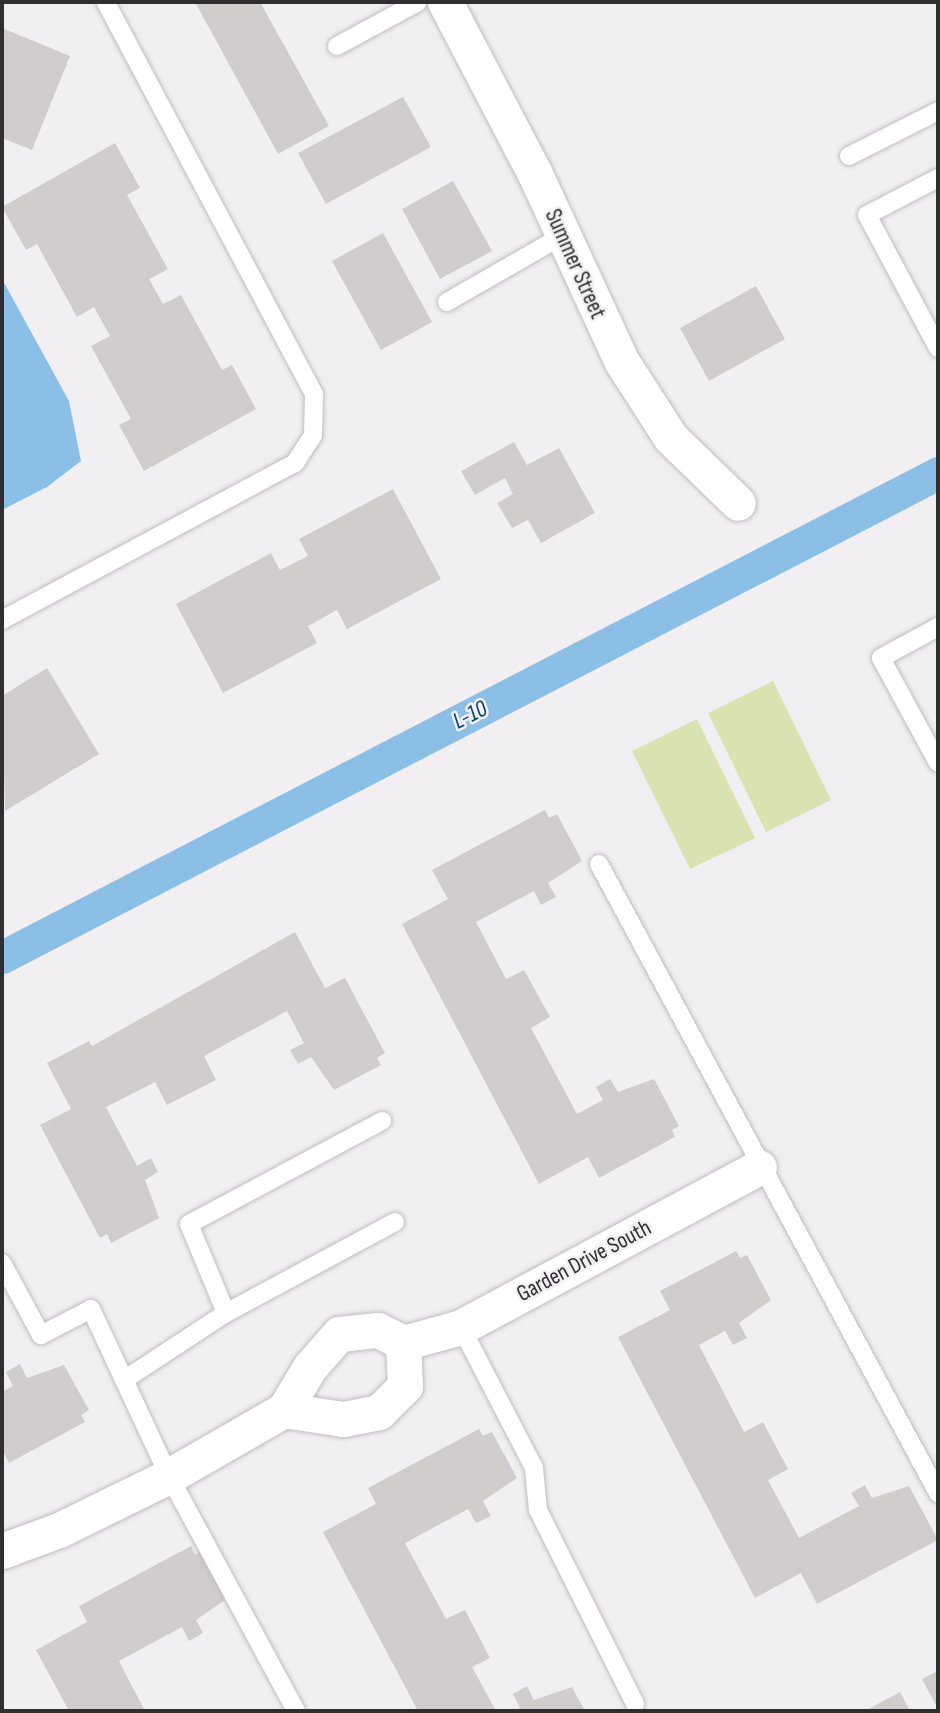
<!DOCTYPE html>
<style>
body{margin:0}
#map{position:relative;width:940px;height:1713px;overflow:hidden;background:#f2eff2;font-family:"Sofia Sans Condensed",sans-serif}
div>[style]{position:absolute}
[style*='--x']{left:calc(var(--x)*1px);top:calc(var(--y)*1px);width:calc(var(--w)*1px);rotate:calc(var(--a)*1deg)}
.green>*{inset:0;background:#d9e2b1}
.water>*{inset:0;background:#8bbfe5}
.canal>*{height:33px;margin:-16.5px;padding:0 16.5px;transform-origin:16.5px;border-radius:16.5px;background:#8bbfe5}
.building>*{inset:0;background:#d1cdcc}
.roads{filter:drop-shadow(0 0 2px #c0bdc0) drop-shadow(0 0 2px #c0bdc0)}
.lane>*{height:18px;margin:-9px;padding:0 9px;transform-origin:9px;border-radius:9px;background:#fff}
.street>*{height:35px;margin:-17.5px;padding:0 17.5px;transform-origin:17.5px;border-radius:17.5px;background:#fff}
span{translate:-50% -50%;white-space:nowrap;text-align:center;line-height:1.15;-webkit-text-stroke:5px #f2eff2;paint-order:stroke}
.street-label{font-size:23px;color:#302e30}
.water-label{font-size:24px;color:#004568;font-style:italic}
.frame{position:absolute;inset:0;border:4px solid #302e30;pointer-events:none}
</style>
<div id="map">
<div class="green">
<i style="clip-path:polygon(773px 681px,831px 800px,766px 832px,708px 713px)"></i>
<i style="clip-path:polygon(697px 719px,755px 838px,690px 869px,632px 751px)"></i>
</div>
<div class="water">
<i style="clip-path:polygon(2px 279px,69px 401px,81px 461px,47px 487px,2px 510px)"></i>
</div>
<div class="canal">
<i style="--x:2;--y:957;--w:1054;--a:-27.34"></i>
</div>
<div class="building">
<i style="clip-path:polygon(195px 2px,260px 2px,329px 126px,278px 154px)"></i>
<i style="clip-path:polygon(2px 28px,70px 56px,32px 150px,2px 138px)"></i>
<i style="clip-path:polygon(403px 97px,431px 147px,326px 204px,298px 153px)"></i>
<i style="clip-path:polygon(115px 143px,140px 188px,127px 195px,168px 269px,149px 279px,163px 304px,181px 295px,222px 370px,232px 365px,256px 409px,144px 471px,119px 425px,131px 419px,91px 346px,110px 336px,94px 307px,77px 317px,37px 244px,26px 250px,2px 207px)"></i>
<i style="clip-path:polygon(453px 181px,492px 251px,440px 279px,402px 209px)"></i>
<i style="clip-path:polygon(383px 233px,432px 322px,381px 350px,332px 261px)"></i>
<i style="clip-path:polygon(756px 286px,785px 339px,709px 381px,680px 328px)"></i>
<i style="clip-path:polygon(514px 442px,527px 465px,559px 448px,595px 513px,541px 543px,528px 520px,512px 528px,497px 503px,513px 494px,505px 478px,475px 495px,461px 471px)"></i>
<i style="clip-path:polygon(393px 489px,441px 579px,347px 629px,337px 610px,308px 626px,317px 643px,223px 693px,176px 604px,271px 553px,280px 570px,308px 556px,299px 539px)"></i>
<i style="clip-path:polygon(47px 668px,99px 754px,5px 811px,2px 696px)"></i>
<i style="clip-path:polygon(545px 810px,549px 818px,557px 814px,582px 861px,548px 883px,556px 897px,541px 905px,534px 891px,476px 922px,506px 979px,524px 970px,550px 1017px,531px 1028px,577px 1114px,603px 1100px,596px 1087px,610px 1079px,618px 1092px,654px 1079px,679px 1126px,672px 1130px,675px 1137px,599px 1178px,588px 1157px,539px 1184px,402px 924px,448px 899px,432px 870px)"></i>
<i style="clip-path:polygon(295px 932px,325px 988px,345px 978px,385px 1053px,377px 1058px,381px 1065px,334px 1090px,311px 1057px,298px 1064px,290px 1050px,304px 1043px,287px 1011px,204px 1056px,216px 1080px,167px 1105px,155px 1082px,106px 1107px,137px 1166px,151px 1158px,158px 1172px,145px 1180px,159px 1218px,111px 1243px,107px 1234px,100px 1238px,40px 1125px,71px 1109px,47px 1063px,89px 1041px,92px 1046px)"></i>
<i style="clip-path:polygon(736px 1251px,740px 1258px,747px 1255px,771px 1300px,739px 1323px,747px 1338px,733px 1345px,725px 1331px,699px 1345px,744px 1432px,763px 1422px,788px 1469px,768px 1480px,799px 1538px,859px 1506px,851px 1493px,865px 1485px,872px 1498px,909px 1486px,938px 1540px,817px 1604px,801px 1573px,755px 1598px,618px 1337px,670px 1310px,660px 1291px)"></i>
<i style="clip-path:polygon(20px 1364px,27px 1378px,64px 1365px,89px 1410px,81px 1415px,85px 1422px,9px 1463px,2px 1449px,2px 1392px,13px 1386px,6px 1372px)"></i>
<i style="clip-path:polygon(479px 1429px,483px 1436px,492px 1432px,517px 1478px,483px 1501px,491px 1516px,476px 1523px,468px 1509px,405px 1543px,446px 1619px,465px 1610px,490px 1658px,472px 1667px,496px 1711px,418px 1711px,323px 1532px,376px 1504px,368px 1488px)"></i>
<i style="clip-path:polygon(191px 1546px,195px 1555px,203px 1550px,229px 1597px,196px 1620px,203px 1633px,189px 1641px,182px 1627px,119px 1661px,145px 1711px,69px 1711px,36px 1650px,87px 1622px,79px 1606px)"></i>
<i style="clip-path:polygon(938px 1671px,938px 1709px,922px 1679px)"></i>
<i style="clip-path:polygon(527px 1686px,534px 1700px,572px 1687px,585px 1711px,513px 1711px,520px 1708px,513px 1694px)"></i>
<i style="clip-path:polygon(900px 1692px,910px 1711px,865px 1711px)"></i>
</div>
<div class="roads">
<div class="lane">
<i style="--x:337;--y:46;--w:92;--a:-28.5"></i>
<i style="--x:849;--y:156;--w:100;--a:-26.8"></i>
<i style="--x:938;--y:178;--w:80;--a:152.5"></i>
<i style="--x:867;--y:215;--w:151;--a:61.9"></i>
<i style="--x:447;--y:302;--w:133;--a:-29.9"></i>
<i style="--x:2;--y:620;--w:332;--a:-28.2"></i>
<i style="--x:295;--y:463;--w:33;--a:-57"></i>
<i style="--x:313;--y:435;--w:41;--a:-88.6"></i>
<i style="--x:314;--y:394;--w:444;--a:-118"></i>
<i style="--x:938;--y:627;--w:65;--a:151.5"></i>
<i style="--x:881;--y:658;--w:119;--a:61.5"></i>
<i style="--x:599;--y:864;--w:715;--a:61.68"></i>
<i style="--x:2;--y:1263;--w:82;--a:61.6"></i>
<i style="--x:41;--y:1335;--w:56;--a:-27.5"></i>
<i style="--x:91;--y:1309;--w:184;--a:65"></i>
<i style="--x:169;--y:1476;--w:267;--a:61.6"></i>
<i style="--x:226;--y:1313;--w:192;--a:-28.3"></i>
<i style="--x:461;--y:1327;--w:159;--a:62.6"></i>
<i style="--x:534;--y:1468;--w:42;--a:84.6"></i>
<i style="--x:538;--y:1510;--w:217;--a:63.4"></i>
<i style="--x:124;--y:1380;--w:122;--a:-33.3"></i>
<i style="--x:226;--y:1313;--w:96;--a:-112.6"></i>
<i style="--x:189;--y:1224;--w:219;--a:-28.1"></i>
</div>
<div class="street">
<i style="--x:445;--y:2;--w:194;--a:62.4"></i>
<i style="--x:535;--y:174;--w:207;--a:65.2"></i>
<i style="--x:622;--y:362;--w:90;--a:57.2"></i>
<i style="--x:671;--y:438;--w:93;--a:44.1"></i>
<i style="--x:403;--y:1343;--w:43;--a:87.3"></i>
<i style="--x:405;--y:1386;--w:37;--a:135"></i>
<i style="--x:379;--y:1412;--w:37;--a:169"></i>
<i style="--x:343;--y:1419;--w:60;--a:-171.3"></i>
<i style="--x:284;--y:1410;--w:50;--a:-58.8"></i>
<i style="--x:310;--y:1367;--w:44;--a:-48.7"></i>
<i style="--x:339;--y:1334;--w:39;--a:-6"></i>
<i style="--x:378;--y:1330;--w:28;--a:27"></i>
<i style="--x:403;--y:1343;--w:60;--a:-15.4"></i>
<i style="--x:461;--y:1327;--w:338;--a:-28.2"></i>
<i style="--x:2;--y:1551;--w:61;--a:-20.2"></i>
<i style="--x:59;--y:1530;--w:123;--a:-26.1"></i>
<i style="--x:169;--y:1476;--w:133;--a:-29.9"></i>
</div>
</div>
<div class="street-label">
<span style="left:575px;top:264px;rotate:66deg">Summer Street</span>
<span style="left:584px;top:1261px;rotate:-28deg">Garden Drive South</span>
</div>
<div class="water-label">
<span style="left:470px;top:715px;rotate:-27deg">L-10</span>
</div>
<div class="frame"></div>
</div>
